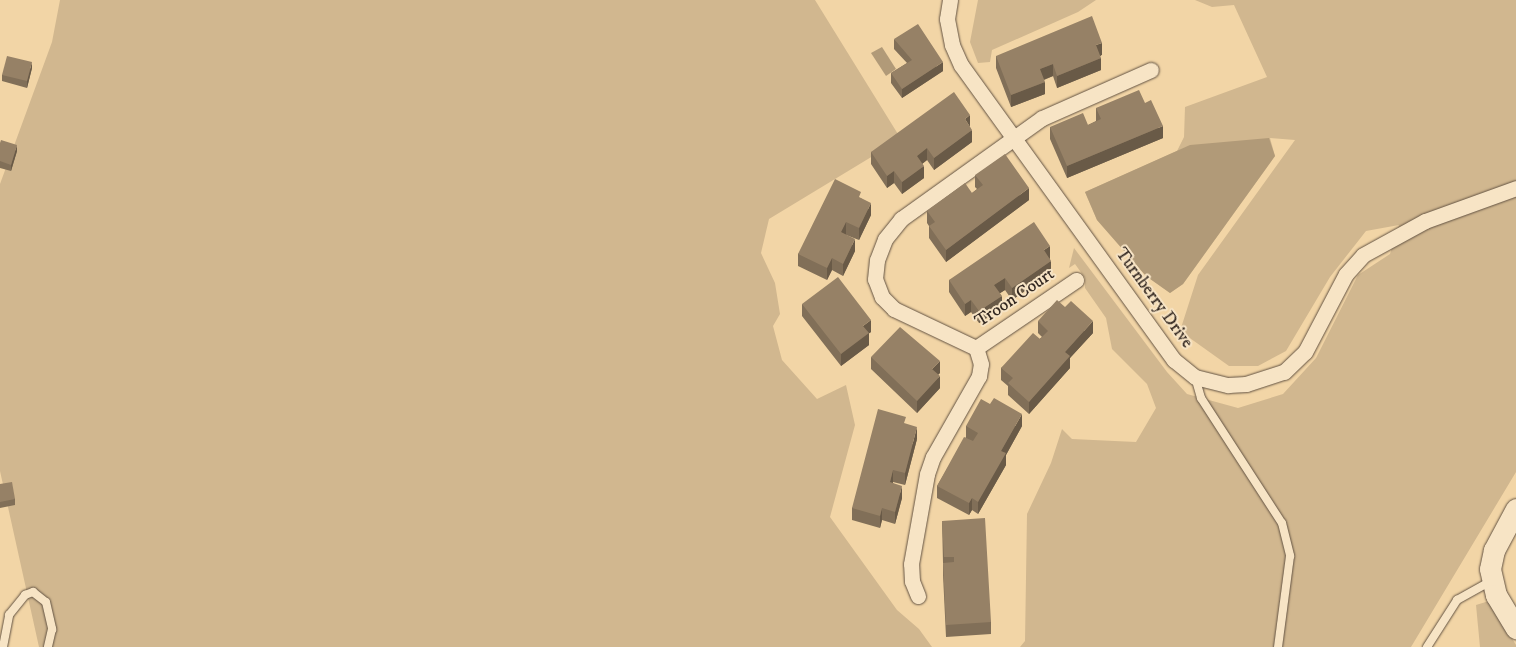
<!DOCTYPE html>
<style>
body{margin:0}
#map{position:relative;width:1516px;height:647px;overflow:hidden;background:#f2d5a6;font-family:"IM FELL DW Pica",serif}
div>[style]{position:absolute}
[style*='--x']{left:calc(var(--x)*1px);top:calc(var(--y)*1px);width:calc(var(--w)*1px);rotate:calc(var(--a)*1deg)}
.green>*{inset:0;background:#d1b78f}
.water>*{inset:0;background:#b19a78}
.roads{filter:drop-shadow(0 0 1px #625242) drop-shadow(0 0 1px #625242)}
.service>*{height:8px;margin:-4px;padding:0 4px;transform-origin:4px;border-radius:4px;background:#f7e4c5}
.minor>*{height:15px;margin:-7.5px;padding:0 7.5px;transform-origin:7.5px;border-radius:7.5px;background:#f7e4c5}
.secondary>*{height:21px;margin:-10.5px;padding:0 10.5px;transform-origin:10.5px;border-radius:10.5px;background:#f7e4c5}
.wall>*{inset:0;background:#816f58}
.shaded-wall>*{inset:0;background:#695a47}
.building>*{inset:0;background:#968166}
span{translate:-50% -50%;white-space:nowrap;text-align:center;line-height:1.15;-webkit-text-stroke:4px #f7e4c5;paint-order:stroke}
.street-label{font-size:18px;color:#322720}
</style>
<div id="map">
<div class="green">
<i style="clip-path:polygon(60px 0,815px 0,901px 139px,769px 219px,761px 253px,775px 283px,780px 314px,773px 326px,782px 360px,817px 399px,846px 385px,855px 425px,830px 517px,897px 610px,919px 629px,932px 647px,39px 647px,0 471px,0 184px,52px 42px)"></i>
<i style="clip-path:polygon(978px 0,1096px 0,1078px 12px,992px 50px,990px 62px,978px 63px,970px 42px)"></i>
<i style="clip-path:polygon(1195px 0,1516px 0,1516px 472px,1411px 647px,1020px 647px,1025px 641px,1027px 514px,1051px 463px,1062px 429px,1072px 439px,1136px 442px,1156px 408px,1147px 384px,1112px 349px,1106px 318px,1085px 288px,1085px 278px,1075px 264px,1069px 268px,1074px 248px,1167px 372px,1187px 394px,1238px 408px,1283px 394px,1316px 358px,1358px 275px,1390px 254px,1399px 225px,1366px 231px,1330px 277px,1286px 351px,1258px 366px,1229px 366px,1180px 331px,1198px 275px,1295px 140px,1270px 138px,1275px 156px,1183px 284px,1170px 293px,1146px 276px,1097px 220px,1085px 192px,1177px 151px,1184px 137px,1185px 107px,1267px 77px,1234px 5px,1212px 7px)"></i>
<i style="clip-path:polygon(1489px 601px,1516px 645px,1516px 647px,1480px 647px,1476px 605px)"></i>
</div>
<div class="water">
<i style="clip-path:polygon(882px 47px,896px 69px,886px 76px,871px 53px)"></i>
<i style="clip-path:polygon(1269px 138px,1275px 156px,1183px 284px,1170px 293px,1146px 276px,1097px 220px,1085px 192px,1190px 145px)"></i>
</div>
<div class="roads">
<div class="service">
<i style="--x:1195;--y:377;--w:22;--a:74"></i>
<i style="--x:1201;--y:398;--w:149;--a:57.1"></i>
<i style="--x:1282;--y:523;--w:34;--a:76"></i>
<i style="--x:1290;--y:556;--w:92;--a:97.5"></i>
<i style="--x:3;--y:647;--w:33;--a:-79"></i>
<i style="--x:9;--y:615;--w:26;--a:-51"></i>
<i style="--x:25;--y:595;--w:9;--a:-21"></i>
<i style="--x:33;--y:592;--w:16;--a:38"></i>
<i style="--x:46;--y:602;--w:28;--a:77"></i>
<i style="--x:52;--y:629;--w:18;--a:103"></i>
<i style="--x:1427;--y:647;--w:56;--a:-57.4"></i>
<i style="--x:1457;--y:600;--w:39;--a:-29"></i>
</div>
<div class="minor">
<i style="--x:950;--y:0;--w:19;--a:99"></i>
<i style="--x:947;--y:19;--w:26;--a:79"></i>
<i style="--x:952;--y:45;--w:22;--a:66"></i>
<i style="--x:961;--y:65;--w:364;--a:54.2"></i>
<i style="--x:1174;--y:360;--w:27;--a:39"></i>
<i style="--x:1195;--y:377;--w:34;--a:14"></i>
<i style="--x:1228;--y:385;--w:18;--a:-3"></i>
<i style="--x:1246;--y:384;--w:40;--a:-18"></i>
<i style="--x:1284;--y:372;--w:29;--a:-44"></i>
<i style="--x:1305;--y:352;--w:88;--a:-62.3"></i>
<i style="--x:1346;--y:274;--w:25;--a:-48"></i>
<i style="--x:1363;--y:255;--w:71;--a:-28.7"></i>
<i style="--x:1425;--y:221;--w:97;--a:-19.9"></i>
<i style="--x:976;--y:348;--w:121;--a:-34.2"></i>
<i style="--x:918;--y:596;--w:16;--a:-112"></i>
<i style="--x:912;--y:581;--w:17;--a:-93"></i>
<i style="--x:911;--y:564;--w:91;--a:-79.9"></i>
<i style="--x:927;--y:474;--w:18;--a:-71"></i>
<i style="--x:933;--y:457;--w:93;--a:-60.4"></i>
<i style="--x:979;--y:376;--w:12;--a:-81"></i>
<i style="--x:981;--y:364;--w:17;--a:-107"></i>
<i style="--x:976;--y:348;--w:91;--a:-154.6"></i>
<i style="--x:894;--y:309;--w:17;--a:-135"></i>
<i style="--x:882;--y:297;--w:19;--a:-111"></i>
<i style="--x:875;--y:279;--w:19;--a:-84"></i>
<i style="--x:877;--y:260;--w:22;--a:-69"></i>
<i style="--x:885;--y:239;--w:26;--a:-51"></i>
<i style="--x:901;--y:219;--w:173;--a:-35.6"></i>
<i style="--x:1042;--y:118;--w:119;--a:-23.8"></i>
</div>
<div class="secondary">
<i style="--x:1516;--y:509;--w:47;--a:118.2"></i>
<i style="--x:1494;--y:550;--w:19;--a:102"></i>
<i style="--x:1490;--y:569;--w:27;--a:77"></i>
<i style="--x:1496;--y:595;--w:39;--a:59"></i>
</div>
</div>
<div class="wall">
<i style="clip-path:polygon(894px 39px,943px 71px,902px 98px,891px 83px,891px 73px,907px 63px,894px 49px)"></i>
<i style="clip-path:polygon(1100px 55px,1101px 70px,1057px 88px,1053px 76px,1044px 80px,1045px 94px,1011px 107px,996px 68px,996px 56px,1102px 55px)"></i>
<i style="clip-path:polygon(32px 68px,27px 88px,2px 81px,2px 75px)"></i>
<i style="clip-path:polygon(1145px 103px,1163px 138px,1067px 178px,1050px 139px,1050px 127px,1088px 125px,1096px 121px,1096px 108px)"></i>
<i style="clip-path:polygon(970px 127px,972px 142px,934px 170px,927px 160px,922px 164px,924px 178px,902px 194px,894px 183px,887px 188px,871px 164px,871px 152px)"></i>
<i style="clip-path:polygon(0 143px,17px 151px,11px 171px,0 168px)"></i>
<i style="clip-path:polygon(975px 175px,1029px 200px,946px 262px,929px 238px,929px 226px,927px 223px,927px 211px,972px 193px,977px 189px,975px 187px)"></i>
<i style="clip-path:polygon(861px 198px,871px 215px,859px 240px,846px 235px,855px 251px,843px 276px,832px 270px,827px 280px,798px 266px,798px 254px)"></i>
<i style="clip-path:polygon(1050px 258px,1051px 273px,1012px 300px,1005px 290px,1000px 293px,1002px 308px,979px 323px,971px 312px,965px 316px,949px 292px,949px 280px)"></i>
<i style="clip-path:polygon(802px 304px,871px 332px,869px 333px,869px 345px,841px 366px,802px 316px)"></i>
<i style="clip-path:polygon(1038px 321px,1093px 333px,1070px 358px,1070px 368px,1029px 414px,1008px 395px,1008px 386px,1001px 380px,1001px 368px,1042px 337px,1038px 333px)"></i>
<i style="clip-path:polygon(871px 357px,940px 373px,938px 374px,940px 388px,917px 413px,871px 369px)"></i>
<i style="clip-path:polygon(966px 426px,1022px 426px,1006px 455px,1006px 465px,978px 514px,972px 510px,969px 515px,937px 498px,937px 486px,966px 437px)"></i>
<i style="clip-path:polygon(917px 439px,905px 485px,893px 482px,893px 483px,902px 498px,895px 524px,882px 520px,880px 528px,852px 520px,852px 508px)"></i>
<i style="clip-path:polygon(0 484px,15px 499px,15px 505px,0 508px)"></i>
<i style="clip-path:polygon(942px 521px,991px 622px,991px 634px,946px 637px,943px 575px,943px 563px)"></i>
</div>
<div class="shaded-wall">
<i style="clip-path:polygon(1102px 43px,1102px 55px,1096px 57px,1096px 45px)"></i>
<i style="clip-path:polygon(1101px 58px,1101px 70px,1057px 88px,1057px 76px)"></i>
<i style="clip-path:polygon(32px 62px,32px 68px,27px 88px,27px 81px)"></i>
<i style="clip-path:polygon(943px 62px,943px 71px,902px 98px,902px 89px)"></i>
<i style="clip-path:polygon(1053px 64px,1053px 76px,1040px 81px,1040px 69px)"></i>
<i style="clip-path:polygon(1045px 82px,1045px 94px,1011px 107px,1011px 95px)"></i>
<i style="clip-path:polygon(970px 115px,970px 127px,965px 119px)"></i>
<i style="clip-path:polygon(1163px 126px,1163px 138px,1067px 178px,1067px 166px)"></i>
<i style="clip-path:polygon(972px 130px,972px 142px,934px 170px,934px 158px)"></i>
<i style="clip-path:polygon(17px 145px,17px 151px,11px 171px,11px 165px)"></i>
<i style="clip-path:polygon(927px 148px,927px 160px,917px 168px,917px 156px)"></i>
<i style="clip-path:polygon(924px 166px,924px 178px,902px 194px,902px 182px)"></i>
<i style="clip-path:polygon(894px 171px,894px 183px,887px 188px,887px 176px)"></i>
<i style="clip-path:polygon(1029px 188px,1029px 200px,946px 262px,946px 250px)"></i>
<i style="clip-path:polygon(871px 203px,871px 215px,859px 240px,859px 228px)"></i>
<i style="clip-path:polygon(846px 222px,846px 234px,841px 244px,841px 232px)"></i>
<i style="clip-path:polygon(855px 239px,855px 251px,843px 276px,843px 264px)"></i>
<i style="clip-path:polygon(1050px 246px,1050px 258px,1044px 262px,1044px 250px)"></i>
<i style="clip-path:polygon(832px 258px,832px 270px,827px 280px,827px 268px)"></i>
<i style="clip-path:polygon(1051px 261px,1051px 273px,1012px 300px,1012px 288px)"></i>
<i style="clip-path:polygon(1005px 278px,1005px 290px,994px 297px,994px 285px)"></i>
<i style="clip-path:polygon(1002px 296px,1002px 308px,979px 323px,979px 311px)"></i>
<i style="clip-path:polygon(971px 300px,971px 312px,965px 316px,965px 304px)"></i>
<i style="clip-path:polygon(871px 320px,871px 332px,864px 337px,869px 333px,869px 345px,841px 366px,841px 354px,863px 326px)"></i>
<i style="clip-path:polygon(1093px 321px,1093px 333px,1070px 358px,1070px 368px,1029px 414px,1029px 402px,1065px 352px)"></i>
<i style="clip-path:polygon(940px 361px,940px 373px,932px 381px,932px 369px)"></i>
<i style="clip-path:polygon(940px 376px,940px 388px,917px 413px,917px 401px)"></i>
<i style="clip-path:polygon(1022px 414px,1022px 426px,1006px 455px,1006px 465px,978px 514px,978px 502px,1001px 451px)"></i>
<i style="clip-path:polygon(917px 427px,917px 439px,905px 485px,905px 473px)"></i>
<i style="clip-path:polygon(893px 470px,893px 482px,890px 494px,890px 482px)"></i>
<i style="clip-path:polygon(902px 486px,902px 498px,895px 524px,895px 512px)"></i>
<i style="clip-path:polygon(972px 498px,972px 510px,969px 515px,969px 503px)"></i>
<i style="clip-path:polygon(882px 508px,882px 520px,880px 528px,880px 516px)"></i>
</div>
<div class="building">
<i style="clip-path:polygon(1092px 16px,1102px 43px,1096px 45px,1101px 58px,1057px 76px,1053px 64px,1040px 69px,1045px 82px,1011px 95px,996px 56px)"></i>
<i style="clip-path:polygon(918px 24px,943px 62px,902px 89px,891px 73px,912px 60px,894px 39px)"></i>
<i style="clip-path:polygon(7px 56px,32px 62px,27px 81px,2px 75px)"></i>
<i style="clip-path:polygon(1139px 90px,1145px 103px,1151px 100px,1163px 126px,1067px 166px,1050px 127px,1083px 113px,1088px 125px,1101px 119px,1096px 108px)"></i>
<i style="clip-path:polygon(954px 92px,970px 115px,965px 119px,972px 130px,934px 158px,927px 148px,917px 156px,924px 166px,902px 182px,894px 171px,887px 176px,871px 152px)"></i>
<i style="clip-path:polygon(1px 140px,17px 145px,11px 165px,0 161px,0 143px)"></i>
<i style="clip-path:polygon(1005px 154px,1029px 188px,946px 250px,929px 226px,935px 222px,927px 211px,965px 183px,972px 193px,983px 185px,975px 175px)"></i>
<i style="clip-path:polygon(835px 179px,861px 192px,859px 197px,871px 203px,859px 228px,846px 222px,841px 232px,855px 239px,843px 264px,832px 258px,827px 268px,798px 254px)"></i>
<i style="clip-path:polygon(1034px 222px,1050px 246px,1044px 250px,1051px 261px,1012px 288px,1005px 278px,994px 285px,1002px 296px,979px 311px,971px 300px,965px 304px,949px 280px)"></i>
<i style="clip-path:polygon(838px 277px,871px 320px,863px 326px,869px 333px,841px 354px,802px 304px)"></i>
<i style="clip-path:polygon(1057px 300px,1065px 307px,1071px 301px,1093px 321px,1065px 352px,1070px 356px,1029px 402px,1008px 383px,1013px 378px,1001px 368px,1033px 333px,1040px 339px,1048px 331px,1038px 321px)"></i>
<i style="clip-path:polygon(900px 327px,940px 361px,932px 369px,940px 376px,917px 401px,871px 357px)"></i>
<i style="clip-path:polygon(994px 398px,1022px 414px,1001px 451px,1006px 453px,978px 502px,972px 498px,969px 503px,937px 486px,964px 437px,973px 441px,978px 433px,966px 426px,981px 399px,990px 404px)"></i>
<i style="clip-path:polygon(878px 409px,906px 417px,904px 423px,917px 427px,905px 473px,893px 470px,890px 482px,902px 486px,895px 512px,882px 508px,880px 516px,852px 508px)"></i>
<i style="clip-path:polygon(12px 482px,15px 499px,0 502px,0 484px)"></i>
<i style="clip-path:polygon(985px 518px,991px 622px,946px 625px,943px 563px,954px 562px,954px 557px,944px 557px,942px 521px)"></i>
</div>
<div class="street-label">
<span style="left:1015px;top:298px;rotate:-34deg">Troon Court</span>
<span style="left:1154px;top:298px;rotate:54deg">Turnberry Drive</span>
</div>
</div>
